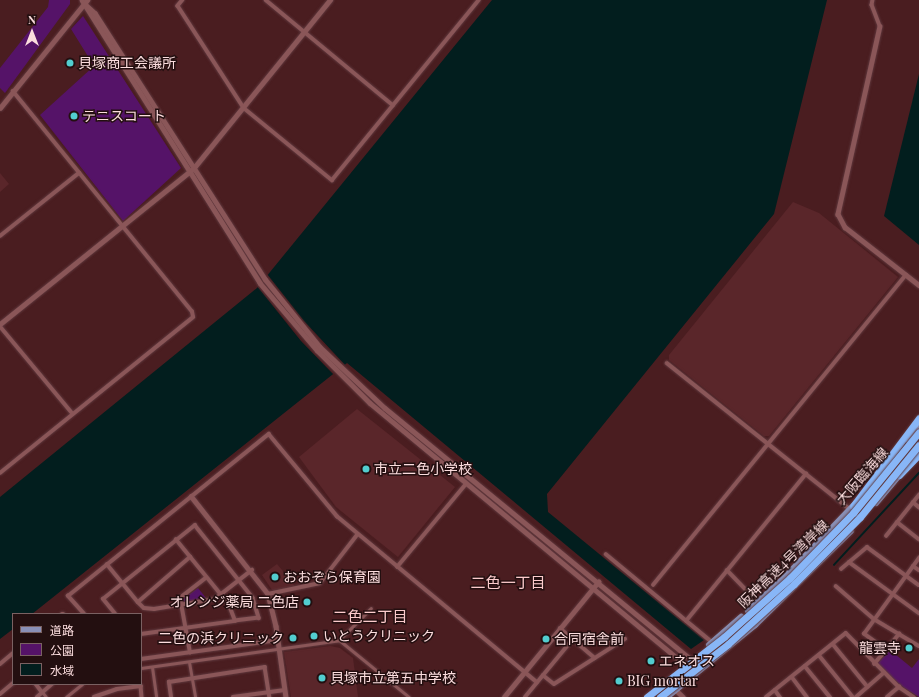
<!DOCTYPE html>
<meta charset="utf-8">
<style>
body{margin:0}
#map{position:relative;width:919px;height:697px;overflow:hidden;background:#4a1d20;font-family:"Playfair Display","Noto Sans JP",serif}
div>[style]{position:absolute}
[style*='--x']{left:calc(var(--x)*1px);top:calc(var(--y)*1px);width:calc(var(--w)*1px);rotate:calc(var(--a)*1deg)}
.built>*{inset:0;background:#5a262a}
.green>*{inset:0;background:#551368}
.water>*{inset:0;background:#021e1e}
.pier>*{inset:0;background:#4a1d20}
.stream>*{height:1.5px;margin:-0.75px;padding:0 0.75px;transform-origin:0.75px;border-radius:0.75px;background:#021e1e}
.roads{filter:drop-shadow(0 0 1px #5f383d) drop-shadow(0 0 1px #5f383d)}
.pedestrian>*{height:3px;margin:-1.5px;padding:0 1.5px;transform-origin:1.5px;border-radius:1.5px;background:#8a5658}
.minor>*{height:3.5px;margin:-1.75px;padding:0 1.75px;transform-origin:1.75px;border-radius:1.75px;background:#8a5658}
.tertiary>*{height:4.5px;margin:-2.25px;padding:0 2.25px;transform-origin:2.25px;border-radius:2.25px;background:#8a5658}
.primary>*{height:6px;margin:-3px;padding:0 3px;transform-origin:3px;border-radius:3px;background:#8990b7}
.motorway>*{height:7px;margin:-3.5px;padding:0 3.5px;transform-origin:3.5px;border-radius:3.5px;background:#88b6f7}
.bridges{filter:drop-shadow(0 0 1px #5f383d) drop-shadow(0 0 1px #5f383d)}
.motorway-bridge>*{height:7px;margin:-3.5px;padding:0 3.5px;transform-origin:3.5px;border-radius:3.5px;background:#88b6f7}
.dots>*{width:11px;height:11px;translate:-50% -50%;box-sizing:border-box;border:2px solid #230f10;border-radius:50%}
span{translate:-50% -50%;white-space:nowrap;text-align:center;line-height:1.15;-webkit-text-stroke:3px #230f10;paint-order:stroke}
.poi-label{font-size:14px;color:#fcddde}
.left{translate:0 -50%;text-align:left}
.right{translate:-100% -50%;text-align:right}
.street-label{font-size:14px;color:#fcddde}
.neighbourhood-label{font-size:15px;color:#fccbcc}
.legend{position:absolute;left:12px;top:613px;width:130px;height:72px;box-sizing:border-box;background:#230f10;border:1px solid #7a6162;margin:0;padding:5px 7px;list-style:none;font-size:12px;color:#fcddde}
.legend li{display:flex;align-items:center;gap:8px;height:20px}
.legend b{width:20px;border:1px solid #7a6162}
.north{position:absolute;left:12px;top:12px;width:40px;height:40px;-webkit-text-stroke:3px #230f10;paint-order:stroke;rotate:0deg;font-size:11px;font-weight:700;line-height:16px;text-align:center;color:#fcddde}
.north::after{content:'';display:block;margin:auto;width:14px;height:18px;background:#fcddde;clip-path:polygon(50% 0,100% 100%,50% 72%,0 100%)}
</style>
<div id="map">
<div class="built">
<i style="clip-path:polygon(0 173px,9px 184px,0 192px)"></i>
<i style="clip-path:polygon(793px 202px,819px 213px,898px 277px,769px 436px,764px 436px,669px 360px,669px 355px)"></i>
<i style="clip-path:polygon(357px 409px,455px 487px,398px 557px,336px 507px,299px 457px)"></i>
<i style="clip-path:polygon(277px 564px,293px 583px,295px 588px,272px 590px,262px 575px)"></i>
<i style="clip-path:polygon(330px 646px,340px 648px,353px 658px,358px 697px,291px 697px,284px 652px)"></i>
</div>
<div class="green">
<i style="clip-path:polygon(49px 0,70px 0,70px 4px,5px 93px,0 88px,0 68px,48px 7px)"></i>
<i style="clip-path:polygon(83px 16px,181px 168px,123px 221px,40px 115px,94px 66px,71px 29px)"></i>
<i style="clip-path:polygon(198px 588px,206px 598px,184px 602px,183px 599px)"></i>
<i style="clip-path:polygon(890px 650px,912px 668px,919px 659px,919px 697px,901px 686px,877px 664px)"></i>
</div>
<div class="water">
<i style="clip-path:polygon(492px 0,827px 0,774px 214px,547px 494px,548px 512px,704px 640px,691px 649px,347px 363px,32px 614px,13px 614px,13px 629px,0 639px,0 497px,257px 288px)"></i>
<i style="clip-path:polygon(919px 74px,919px 245px,884px 216px)"></i>
</div>
<div class="pier">
<i style="clip-path:polygon(267px 274px,304px 321px,346px 366px,334px 375px,301px 341px,257px 286px)"></i>
</div>
<div class="stream">
<i style="--x:834;--y:565;--w:125;--a:-47.3"></i>
</div>
<div class="roads">
<div class="pedestrian">
<i style="--x:339;--y:640;--w:90;--a:39.2"></i>
<i style="--x:189;--y:662;--w:36;--a:80"></i>
<i style="--x:152;--y:667;--w:30;--a:82"></i>
<i style="--x:141;--y:668;--w:200;--a:-8"></i>
<i style="--x:339;--y:640;--w:45;--a:-45"></i>
<i style="--x:42;--y:692;--w:6;--a:51"></i>
<i style="--x:66;--y:697;--w:21;--a:-39"></i>
</div>
<div class="minor">
<i style="--x:183;--y:0;--w:8;--a:130"></i>
<i style="--x:178;--y:6;--w:121;--a:57.1"></i>
<i style="--x:244;--y:108;--w:114;--a:39.3"></i>
<i style="--x:332;--y:180;--w:232;--a:-50.8"></i>
<i style="--x:266;--y:0;--w:165;--a:39.6"></i>
<i style="--x:873;--y:0;--w:5;--a:101"></i>
<i style="--x:872;--y:5;--w:22;--a:69"></i>
<i style="--x:0;--y:236;--w:101;--a:-38.6"></i>
<i style="--x:0;--y:326;--w:114;--a:50.3"></i>
<i style="--x:667;--y:363;--w:234;--a:38.6"></i>
<i style="--x:0;--y:473;--w:248;--a:-38.9"></i>
<i style="--x:193;--y:317;--w:5;--a:-101"></i>
<i style="--x:192;--y:312;--w:284;--a:-129.1"></i>
<i style="--x:913;--y:502;--w:8;--a:40"></i>
<i style="--x:897;--y:522;--w:28;--a:38"></i>
<i style="--x:886;--y:536;--w:53;--a:-51.2"></i>
<i style="--x:606;--y:554;--w:138;--a:39.7"></i>
<i style="--x:849;--y:562;--w:87;--a:36.1"></i>
<i style="--x:107;--y:564;--w:49;--a:50.8"></i>
<i style="--x:138;--y:602;--w:8;--a:45"></i>
<i style="--x:144;--y:608;--w:10;--a:6"></i>
<i style="--x:154;--y:609;--w:62;--a:-9.3"></i>
<i style="--x:215;--y:599;--w:47;--a:-38.1"></i>
<i style="--x:913;--y:566;--w:7;--a:34"></i>
<i style="--x:397;--y:567;--w:108;--a:-50.3"></i>
<i style="--x:841;--y:569;--w:34;--a:-40"></i>
<i style="--x:867;--y:547;--w:64;--a:36.2"></i>
<i style="--x:727;--y:570;--w:45;--a:45.9"></i>
<i style="--x:653;--y:585;--w:400;--a:-50.8"></i>
<i style="--x:836;--y:586;--w:50;--a:41"></i>
<i style="--x:874;--y:619;--w:29;--a:31"></i>
<i style="--x:268;--y:594;--w:53;--a:-11.9"></i>
<i style="--x:320;--y:583;--w:61;--a:-52.4"></i>
<i style="--x:138;--y:602;--w:69;--a:-40.9"></i>
<i style="--x:62;--y:614;--w:1;--a:0"></i>
<i style="--x:84;--y:614;--w:24;--a:-132"></i>
<i style="--x:68;--y:596;--w:258;--a:-38.9"></i>
<i style="--x:269;--y:434;--w:107;--a:50.3"></i>
<i style="--x:337;--y:516;--w:260;--a:39.7"></i>
<i style="--x:115;--y:614;--w:19;--a:-129"></i>
<i style="--x:103;--y:599;--w:118;--a:-38.8"></i>
<i style="--x:195;--y:525;--w:93;--a:51.5"></i>
<i style="--x:253;--y:598;--w:21;--a:73"></i>
<i style="--x:259;--y:618;--w:24;--a:173"></i>
<i style="--x:686;--y:621;--w:190;--a:-50.8"></i>
<i style="--x:560;--y:628;--w:46;--a:40.6"></i>
<i style="--x:141;--y:634;--w:95;--a:-7.9"></i>
<i style="--x:235;--y:621;--w:17;--a:-111"></i>
<i style="--x:229;--y:605;--w:84;--a:-129.2"></i>
<i style="--x:606;--y:636;--w:13;--a:39"></i>
<i style="--x:833;--y:644;--w:55;--a:50.9"></i>
<i style="--x:886;--y:650;--w:21;--a:-51"></i>
<i style="--x:899;--y:634;--w:23;--a:31"></i>
<i style="--x:190;--y:653;--w:56;--a:-100.3"></i>
<i style="--x:180;--y:598;--w:33;--a:-38"></i>
<i style="--x:819;--y:655;--w:54;--a:51"></i>
<i style="--x:141;--y:659;--w:138;--a:-7.9"></i>
<i style="--x:0;--y:664;--w:17;--a:-40"></i>
<i style="--x:874;--y:664;--w:18;--a:-49"></i>
<i style="--x:886;--y:650;--w:27;--a:-144"></i>
<i style="--x:864;--y:634;--w:94;--a:-54.1"></i>
<i style="--x:805;--y:666;--w:40;--a:51"></i>
<i style="--x:543;--y:675;--w:14;--a:39"></i>
<i style="--x:554;--y:684;--w:84;--a:-32.4"></i>
<i style="--x:792;--y:677;--w:25;--a:53"></i>
<i style="--x:36;--y:684;--w:10;--a:53"></i>
<i style="--x:775;--y:690;--w:9;--a:54"></i>
<i style="--x:0;--y:694;--w:17;--a:-40"></i>
<i style="--x:37;--y:697;--w:20;--a:-41"></i>
<i style="--x:94;--y:697;--w:24;--a:-19"></i>
<i style="--x:117;--y:689;--w:24;--a:-7"></i>
<i style="--x:141;--y:686;--w:11;--a:85"></i>
<i style="--x:171;--y:697;--w:15;--a:-98"></i>
<i style="--x:169;--y:682;--w:97;--a:-8.9"></i>
<i style="--x:265;--y:667;--w:30;--a:81"></i>
<i style="--x:233;--y:697;--w:52;--a:-7.7"></i>
<i style="--x:525;--y:697;--w:75;--a:-50.4"></i>
<i style="--x:766;--y:697;--w:102;--a:-38.7"></i>
<i style="--x:846;--y:633;--w:76;--a:45.5"></i>
<i style="--x:899;--y:687;--w:18;--a:34"></i>
<i style="--x:856;--y:697;--w:37;--a:-41"></i>
<i style="--x:887;--y:697;--w:16;--a:-40"></i>
</div>
<div class="tertiary">
<i style="--x:82;--y:0;--w:334;--a:57.8"></i>
<i style="--x:260;--y:283;--w:88;--a:49.6"></i>
<i style="--x:317;--y:350;--w:75;--a:45"></i>
<i style="--x:370;--y:403;--w:413;--a:39.7"></i>
<i style="--x:86;--y:5;--w:12;--a:42"></i>
<i style="--x:95;--y:13;--w:316;--a:57.4"></i>
<i style="--x:265;--y:279;--w:87;--a:51"></i>
<i style="--x:320;--y:347;--w:89;--a:43.2"></i>
<i style="--x:385;--y:408;--w:400;--a:39.4"></i>
<i style="--x:880;--y:26;--w:193;--a:102.6"></i>
<i style="--x:838;--y:214;--w:15;--a:62"></i>
<i style="--x:845;--y:227;--w:94;--a:38.1"></i>
<i style="--x:0;--y:108;--w:139;--a:-51.1"></i>
<i style="--x:0;--y:324;--w:248;--a:-38.8"></i>
<i style="--x:193;--y:169;--w:218;--a:-51"></i>
<i style="--x:191;--y:496;--w:125;--a:51.8"></i>
<i style="--x:268;--y:594;--w:33;--a:76"></i>
<i style="--x:276;--y:626;--w:72;--a:82"></i>
<i style="--x:676;--y:690;--w:10;--a:45"></i>
<i style="--x:504;--y:697;--w:149;--a:-50.7"></i>
</div>
<div class="primary">
<i style="--x:908;--y:440;--w:18;--a:-52"></i>
<i style="--x:876;--y:503;--w:40;--a:-50"></i>
<i style="--x:748;--y:611;--w:49;--a:-42.5"></i>
<i style="--x:784;--y:578;--w:104;--a:-46.2"></i>
<i style="--x:709;--y:645;--w:43;--a:-41.2"></i>
<i style="--x:667;--y:697;--w:114;--a:-39.3"></i>
<i style="--x:755;--y:625;--w:134;--a:-44.4"></i>
</div>
<div class="motorway">
<i style="--x:899;--y:475;--w:29;--a:-46"></i>
<i style="--x:853;--y:506;--w:110;--a:-53.1"></i>
</div>
</div>
<div class="bridges">
<div class="motorway-bridge">
<i style="--x:647;--y:697;--w:98;--a:-37.9"></i>
<i style="--x:724;--y:637;--w:89;--a:-41.8"></i>
<i style="--x:790;--y:578;--w:91;--a:-45.9"></i>
<i style="--x:853;--y:513;--w:104;--a:-50.8"></i>
<i style="--x:660;--y:697;--w:86;--a:-37.9"></i>
<i style="--x:728;--y:644;--w:89;--a:-42.3"></i>
<i style="--x:794;--y:584;--w:94;--a:-45.4"></i>
<i style="--x:860;--y:517;--w:93;--a:-50.7"></i>
</div>
</div>
<div class="dots">
<i style="left:70px;top:63px;background:#52cdcf"></i>
<i style="left:74px;top:116px;background:#52cdcf"></i>
<i style="left:366px;top:469px;background:#52cdcf"></i>
<i style="left:275px;top:577px;background:#52cdcf"></i>
<i style="left:307px;top:602px;background:#52cdcf"></i>
<i style="left:314px;top:636px;background:#52cdcf"></i>
<i style="left:293px;top:638px;background:#52cdcf"></i>
<i style="left:546px;top:639px;background:#52cdcf"></i>
<i style="left:909px;top:648px;background:#52cdcf"></i>
<i style="left:651px;top:661px;background:#52cdcf"></i>
<i style="left:322px;top:678px;background:#52cdcf"></i>
<i style="left:619px;top:681px;background:#52cdcf"></i>
</div>
<div class="poi-label">
<span class="left" style="left:78px;top:63px">貝塚商工会議所</span>
<span class="left" style="left:82px;top:116px">テニスコート</span>
<span class="left" style="left:374px;top:469px">市立二色小学校</span>
<span class="left" style="left:283px;top:577px">おおぞら保育園</span>
<span class="right" style="left:299px;top:602px">オレンジ薬局 二色店</span>
<span class="left" style="left:323px;top:636px">いとうクリニック</span>
<span class="right" style="left:284px;top:638px">二色の浜クリニック</span>
<span class="left" style="left:554px;top:639px">合同宿舎前</span>
<span class="right" style="left:901px;top:648px">龍雲寺</span>
<span class="left" style="left:659px;top:661px">エネオス</span>
<span class="left" style="left:330px;top:678px">貝塚市立第五中学校</span>
<span class="left" style="left:627px;top:681px">BIG mortar</span>
</div>
<div class="street-label">
<span style="left:862px;top:476px;rotate:-49deg">大阪臨海線</span>
<span style="left:783px;top:564px;rotate:-44deg">阪神高速4号湾岸線</span>
</div>
<div class="neighbourhood-label">
<span style="left:508px;top:583px">二色一丁目</span>
<span style="left:370px;top:617px">二色二丁目</span>
</div>
<ul class="legend">
<li><b style="height:5px;background:#8990b7"></b>道路</li>
<li><b style="height:11px;background:#551368"></b>公園</li>
<li><b style="height:11px;background:#021e1e"></b>水域</li>
</ul>
<div class="north">N</div>
</div>
